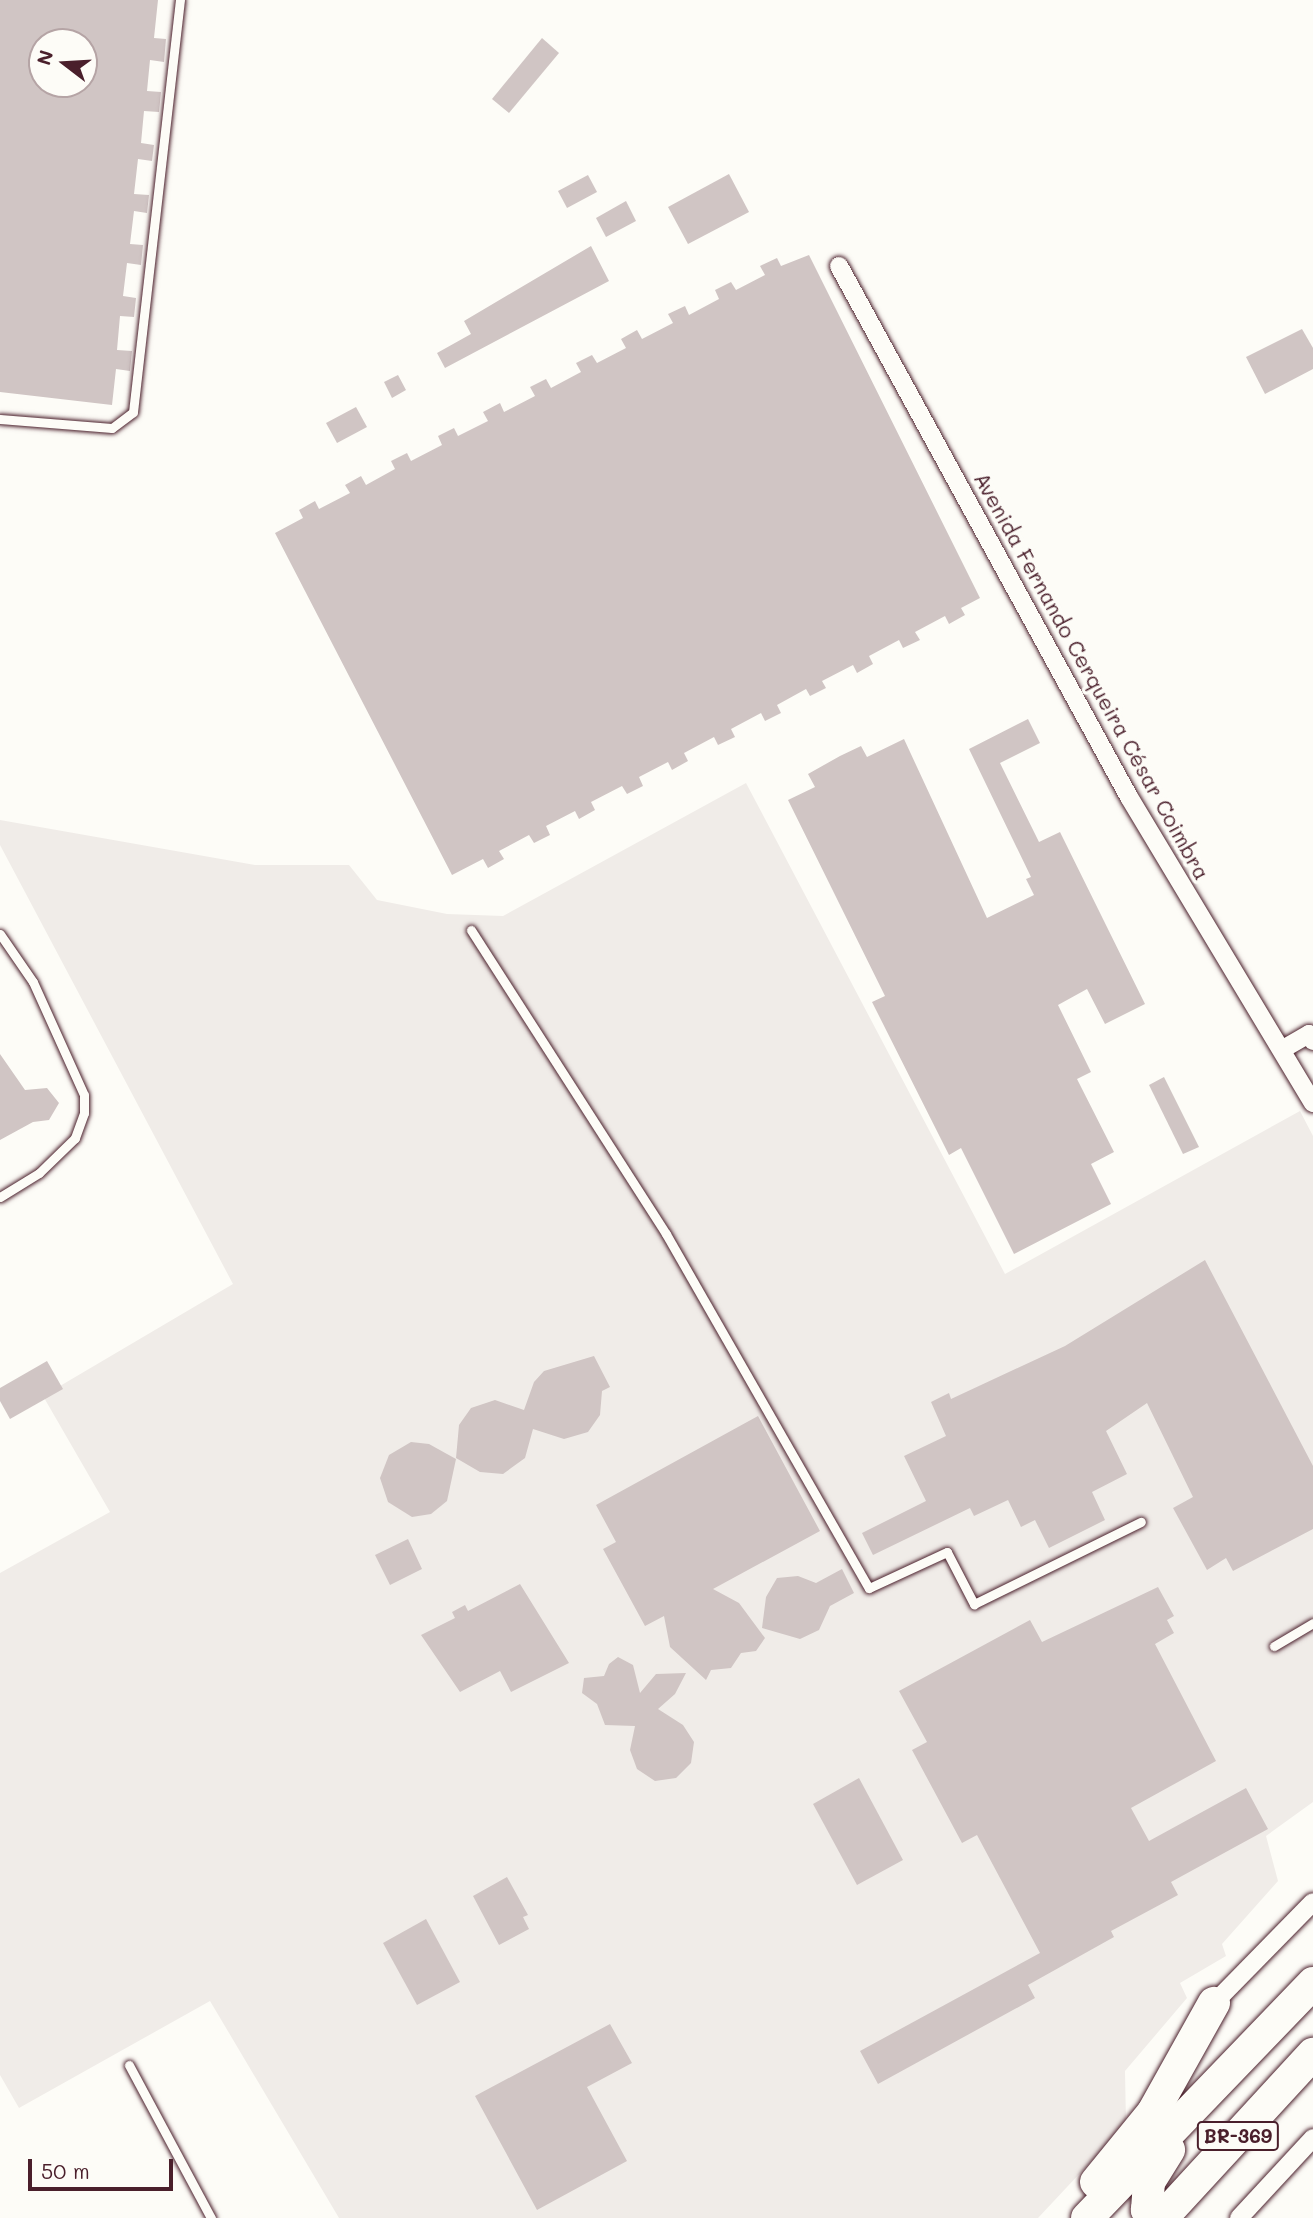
<!DOCTYPE html>
<meta charset="utf-8">
<style>
body{margin:0}
#map{position:relative;width:1313px;height:2218px;overflow:hidden;background:#fdfcf7;font-family:Mali,sans-serif}
div>[style]{position:absolute}
[style*='--x']{left:calc(var(--x)*1px);top:calc(var(--y)*1px);width:calc(var(--w)*1px);rotate:calc(var(--a)*1deg)}
.built>*{inset:0;background:#f0ece8}
.building>*{inset:0;background:#d0c5c4}
.roads{filter:drop-shadow(0 0 2px #4a1f2b) drop-shadow(0 0 2px #4a1f2b)}
.lane>*{height:9px;margin:-4.5px;padding:0 4.5px;transform-origin:4.5px;border-radius:4.5px;background:#fdfcf7}
.street>*{height:18px;margin:-9px;padding:0 9px;transform-origin:9px;border-radius:9px;background:#fdfcf7}
.highway>*{height:32px;margin:-16px;padding:0 16px;transform-origin:16px;border-radius:16px;background:#fdfcf7}
span{translate:-50% -50%;white-space:nowrap;text-align:center;line-height:1.15;-webkit-text-stroke:7px #fdfcf7;paint-order:stroke}
.shield-label span{padding:2px 5px;background:#fdfcf7;border:2px solid;border-radius:5px;-webkit-text-stroke-width:0}
.shield-label{font-size:19px;color:#4a1f2b;font-weight:700}
.street-label{font-size:21px;color:#4a1f2b}
.north{position:absolute;left:28px;top:28px;width:70px;height:70px;box-sizing:border-box;background:#fdfcf7;border:2px solid #b5a4a5;border-radius:50%;rotate:287deg;font-size:19px;font-weight:700;line-height:28px;text-align:center;color:#4a1f2b}
.north::after{content:'';display:block;margin:auto;width:24px;height:32px;background:#4a1f2b;clip-path:polygon(50% 0,100% 100%,50% 72%,0 100%)}
.scale{position:absolute;left:28px;top:2159px;width:145px;height:32px;box-sizing:border-box;border:4px solid #4a1f2b;border-top:0;padding-left:9px;font-size:21px;line-height:24px;white-space:nowrap;color:#4a1f2b;-webkit-text-stroke:5px #fdfcf7;paint-order:stroke}
</style>
<div id="map">
<div class="built">
<i style="clip-path:polygon(746px 783px,1005px 1274px,1300px 1111px,1313px 1136px,1313px 1802px,1266px 1836px,1278px 1881px,1222px 1944px,1226px 1956px,1180px 1983px,1187px 1998px,1125px 2071px,1126px 2124px,1038px 2218px,339px 2218px,210px 2001px,19px 2108px,0 2075px,0 1573px,110px 1512px,43px 1396px,233px 1284px,0 845px,0 820px,255px 865px,349px 865px,377px 900px,447px 914px,503px 916px)"></i>
</div>
<div class="building">
<i style="clip-path:polygon(evenodd,0 0,158px 0,154px 38px,166px 39px,164px 62px,150px 60px,147px 91px,161px 92px,159px 112px,144px 111px,141px 143px,154px 145px,152px 161px,138px 159px,134px 194px,149px 195px,147px 213px,134px 211px,130px 244px,143px 245px,141px 265px,127px 263px,123px 296px,136px 298px,134px 317px,120px 316px,117px 350px,132px 351px,130px 371px,116px 369px,112px 405px,0 392px,0 0,42px 42px,84px 42px,84px 84px,42px 84px,42px 42px)"></i>
<i style="clip-path:polygon(542px 38px,559px 53px,509px 113px,492px 99px)"></i>
<i style="clip-path:polygon(729px 174px,749px 212px,688px 244px,668px 207px)"></i>
<i style="clip-path:polygon(588px 175px,597px 192px,567px 208px,558px 191px)"></i>
<i style="clip-path:polygon(626px 201px,636px 221px,606px 237px,596px 218px)"></i>
<i style="clip-path:polygon(591px 246px,609px 281px,445px 368px,437px 353px,471px 334px,464px 321px)"></i>
<i style="clip-path:polygon(809px 255px,980px 598px,961px 608px,965px 615px,949px 624px,945px 616px,915px 632px,920px 640px,903px 648px,899px 640px,869px 656px,873px 664px,857px 673px,853px 665px,822px 681px,826px 688px,810px 696px,806px 689px,777px 705px,781px 713px,765px 721px,761px 713px,731px 729px,735px 737px,718px 745px,714px 737px,684px 753px,688px 761px,672px 770px,668px 762px,639px 777px,643px 786px,627px 794px,622px 786px,591px 802px,595px 810px,579px 819px,575px 811px,546px 826px,550px 835px,534px 843px,529px 835px,499px 851px,504px 859px,488px 868px,483px 859px,452px 875px,275px 533px,303px 518px,299px 510px,315px 501px,319px 509px,350px 493px,345px 485px,361px 476px,366px 485px,395px 469px,391px 461px,407px 453px,411px 461px,442px 445px,438px 436px,454px 428px,458px 436px,488px 421px,483px 412px,500px 403px,504px 412px,535px 396px,530px 387px,546px 379px,551px 388px,581px 372px,576px 363px,592px 355px,597px 363px,626px 348px,621px 339px,637px 330px,642px 339px,673px 323px,668px 314px,685px 306px,689px 315px,719px 299px,715px 290px,731px 282px,736px 290px,765px 275px,760px 266px,777px 258px,781px 266px)"></i>
<i style="clip-path:polygon(1302px 329px,1313px 348px,1313px 369px,1265px 394px,1246px 357px)"></i>
<i style="clip-path:polygon(398px 375px,406px 390px,392px 398px,384px 382px)"></i>
<i style="clip-path:polygon(356px 407px,367px 427px,337px 443px,326px 423px)"></i>
<i style="clip-path:polygon(1028px 719px,1040px 743px,1000px 763px,1039px 842px,1060px 832px,1145px 1004px,1105px 1024px,1087px 989px,1058px 1005px,1091px 1072px,1077px 1079px,1114px 1152px,1091px 1164px,1111px 1204px,1014px 1254px,961px 1148px,949px 1155px,872px 1002px,885px 996px,788px 800px,815px 787px,808px 774px,840px 756px,861px 746px,867px 757px,904px 739px,987px 918px,1034px 895px,1026px 879px,1031px 877px,969px 749px)"></i>
<i style="clip-path:polygon(0 1054px,25px 1090px,47px 1088px,59px 1103px,49px 1120px,33px 1122px,0 1140px)"></i>
<i style="clip-path:polygon(1164px 1077px,1199px 1147px,1183px 1154px,1149px 1085px)"></i>
<i style="clip-path:polygon(1205px 1260px,1313px 1466px,1313px 1529px,1233px 1571px,1226px 1558px,1207px 1570px,1173px 1508px,1193px 1497px,1147px 1403px,1106px 1431px,1127px 1474px,1092px 1492px,1105px 1520px,1049px 1548px,1035px 1520px,1021px 1527px,1008px 1500px,974px 1516px,970px 1508px,873px 1555px,862px 1533px,926px 1501px,904px 1456px,946px 1436px,931px 1402px,949px 1393px,951px 1399px,1065px 1346px)"></i>
<i style="clip-path:polygon(594px 1356px,610px 1387px,602px 1391px,600px 1415px,588px 1432px,564px 1439px,533px 1429px,525px 1458px,503px 1474px,480px 1472px,456px 1458px,459px 1425px,471px 1408px,495px 1400px,524px 1410px,534px 1382px,544px 1371px)"></i>
<i style="clip-path:polygon(47px 1361px,63px 1389px,10px 1419px,0 1401px,0 1388px)"></i>
<i style="clip-path:polygon(758px 1416px,820px 1531px,713px 1589px,739px 1603px,765px 1638px,756px 1651px,741px 1653px,731px 1668px,711px 1670px,706px 1680px,670px 1647px,664px 1616px,645px 1626px,603px 1549px,616px 1542px,596px 1505px)"></i>
<i style="clip-path:polygon(411px 1442px,429px 1444px,456px 1459px,447px 1501px,431px 1514px,412px 1517px,388px 1502px,380px 1478px,389px 1455px)"></i>
<i style="clip-path:polygon(408px 1539px,422px 1569px,390px 1585px,375px 1555px)"></i>
<i style="clip-path:polygon(842px 1569px,854px 1593px,830px 1606px,819px 1630px,800px 1639px,762px 1628px,766px 1597px,777px 1578px,798px 1576px,816px 1583px)"></i>
<i style="clip-path:polygon(520px 1584px,569px 1663px,511px 1692px,500px 1671px,460px 1692px,421px 1635px,455px 1618px,452px 1612px,465px 1605px,468px 1611px)"></i>
<i style="clip-path:polygon(1158px 1587px,1174px 1616px,1167px 1620px,1174px 1633px,1155px 1644px,1216px 1761px,1131px 1808px,1149px 1841px,1246px 1788px,1268px 1829px,1171px 1882px,1178px 1895px,1111px 1931px,1114px 1937px,1028px 1985px,1035px 1998px,878px 2084px,860px 2051px,1040px 1953px,977px 1835px,962px 1843px,912px 1750px,927px 1742px,899px 1691px,1030px 1620px,1042px 1642px)"></i>
<i style="clip-path:polygon(618px 1657px,633px 1665px,640px 1693px,656px 1674px,686px 1673px,675px 1694px,658px 1709px,683px 1725px,694px 1742px,691px 1763px,676px 1778px,655px 1781px,637px 1769px,630px 1750px,635px 1726px,605px 1725px,597px 1704px,582px 1693px,584px 1678px,604px 1676px,609px 1664px)"></i>
<i style="clip-path:polygon(859px 1778px,903px 1860px,857px 1885px,813px 1804px)"></i>
<i style="clip-path:polygon(507px 1877px,528px 1915px,523px 1917px,529px 1929px,499px 1945px,473px 1896px)"></i>
<i style="clip-path:polygon(426px 1919px,460px 1982px,417px 2005px,383px 1943px)"></i>
<i style="clip-path:polygon(610px 2024px,632px 2063px,587px 2087px,627px 2161px,537px 2210px,475px 2096px)"></i>
</div>
<div class="roads">
<div class="lane">
<i style="--x:0;--y:419;--w:112;--a:4.6"></i>
<i style="--x:112;--y:428;--w:26;--a:-37"></i>
<i style="--x:133;--y:412;--w:415;--a:-83.5"></i>
<i style="--x:471;--y:930;--w:361;--a:57.3"></i>
<i style="--x:666;--y:1234;--w:408;--a:60.2"></i>
<i style="--x:869;--y:1588;--w:86;--a:-24.8"></i>
<i style="--x:947;--y:1552;--w:59;--a:62.6"></i>
<i style="--x:974;--y:1604;--w:186;--a:-26.2"></i>
<i style="--x:0;--y:934;--w:58;--a:55.5"></i>
<i style="--x:33;--y:982;--w:124;--a:65.7"></i>
<i style="--x:84;--y:1095;--w:18;--a:90"></i>
<i style="--x:84;--y:1113;--w:27;--a:110"></i>
<i style="--x:75;--y:1138;--w:50;--a:135.8"></i>
<i style="--x:39;--y:1173;--w:46;--a:148.4"></i>
<i style="--x:1274;--y:1646;--w:45;--a:-30.5"></i>
<i style="--x:129;--y:2065;--w:174;--a:61.8"></i>
</div>
<div class="street">
<i style="--x:839;--y:266;--w:605;--a:61.36"></i>
<i style="--x:1129;--y:797;--w:357;--a:59"></i>
<i style="--x:1283;--y:1049;--w:30;--a:-30"></i>
<i style="--x:1309;--y:1034;--w:8;--a:60"></i>
<i style="--x:1214;--y:2003;--w:141;--a:-45.6"></i>
<i style="--x:1239;--y:2218;--w:109;--a:-47.2"></i>
</div>
<div class="highway">
<i style="--x:1096;--y:2182;--w:90;--a:-50.8"></i>
<i style="--x:1153;--y:2112;--w:125;--a:-60.8"></i>
<i style="--x:1087;--y:2218;--w:326;--a:-46.1"></i>
<i style="--x:1154;--y:2218;--w:11;--a:-131"></i>
<i style="--x:1147;--y:2210;--w:28;--a:-86"></i>
<i style="--x:1149;--y:2182;--w:38;--a:-58"></i>
<i style="--x:1162;--y:2218;--w:223;--a:-47.4"></i>
</div>
</div>
<div class="shield-label">
<span style="left:1238px;top:2136px">BR-369</span>
</div>
<div class="street-label">
<span style="left:1092px;top:676px;rotate:61deg">Avenida Fernando Cerqueira César Coimbra</span>
</div>
<div class="north">N</div>
<div class="scale">50 m</div>
</div>
